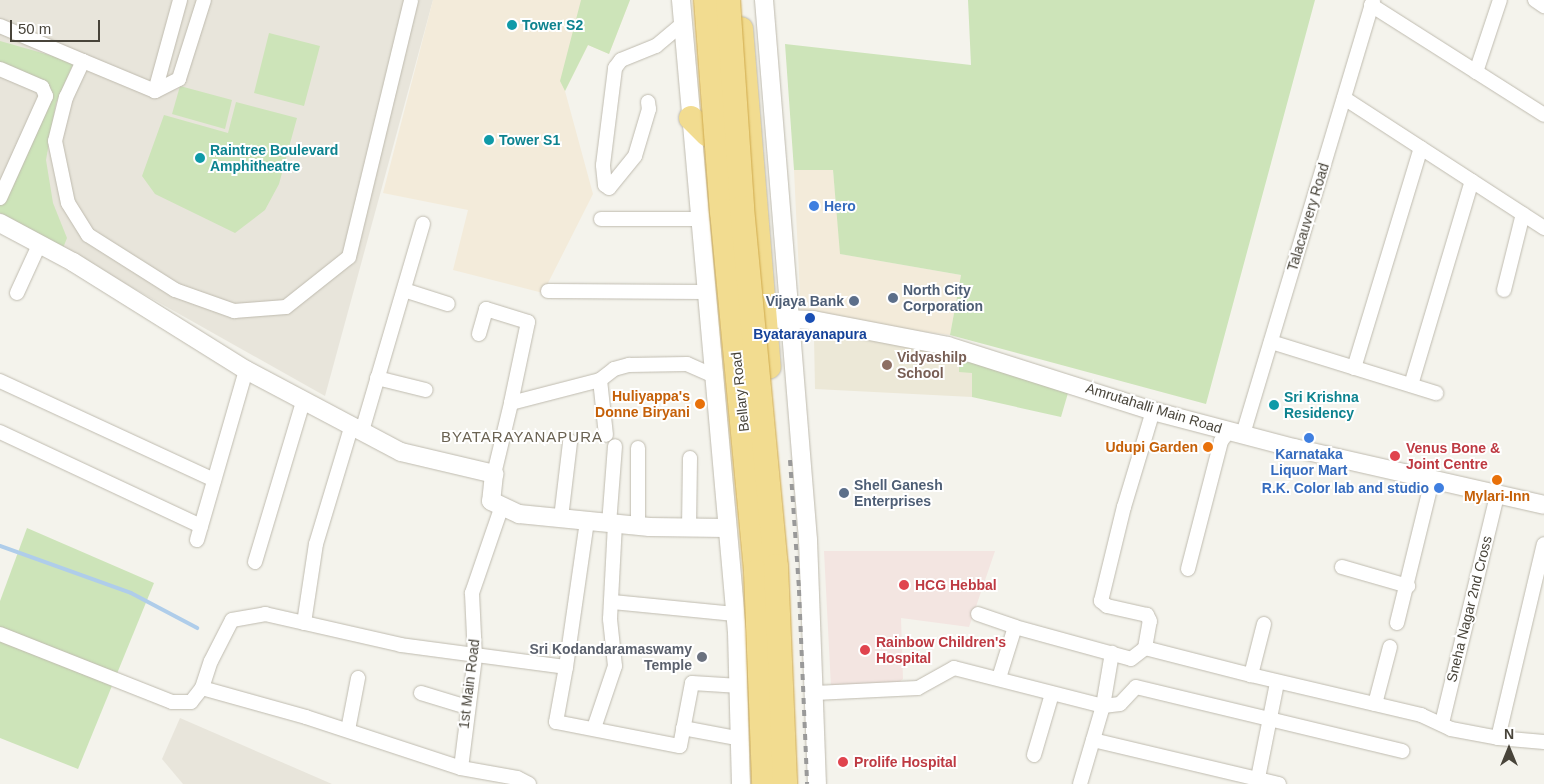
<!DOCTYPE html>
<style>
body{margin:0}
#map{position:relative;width:1544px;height:784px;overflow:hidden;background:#f4f3ec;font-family:Helvetica,sans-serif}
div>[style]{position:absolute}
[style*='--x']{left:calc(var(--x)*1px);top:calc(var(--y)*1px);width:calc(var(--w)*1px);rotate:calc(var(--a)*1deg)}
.residential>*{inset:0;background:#e8e5db}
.commercial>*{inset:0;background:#f3ebda}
.education>*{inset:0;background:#ece8d7}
.medical>*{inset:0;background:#f3e5e1}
.green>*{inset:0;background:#cde4b9}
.stream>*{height:4px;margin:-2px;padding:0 2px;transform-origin:2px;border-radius:2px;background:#afcdea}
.roads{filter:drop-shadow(0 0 1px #bfbbaf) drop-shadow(0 0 1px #bfbbaf)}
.minor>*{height:14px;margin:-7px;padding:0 7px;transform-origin:7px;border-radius:7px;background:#fff}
.tertiary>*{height:18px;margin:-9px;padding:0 9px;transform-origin:9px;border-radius:9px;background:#fff}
.trunk>*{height:24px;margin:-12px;padding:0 12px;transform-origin:12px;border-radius:12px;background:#f2dc90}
.rail>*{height:4px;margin-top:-2px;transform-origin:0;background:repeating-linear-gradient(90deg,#999 0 6px,transparent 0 12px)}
.bridges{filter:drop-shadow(0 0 1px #cfa94b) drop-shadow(0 0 1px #cfa94b)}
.trunk-bridge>*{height:24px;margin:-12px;padding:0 12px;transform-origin:12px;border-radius:12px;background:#f2dc90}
.dots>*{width:14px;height:14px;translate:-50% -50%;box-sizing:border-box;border:2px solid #fff;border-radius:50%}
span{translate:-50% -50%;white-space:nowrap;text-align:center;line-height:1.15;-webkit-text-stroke:4px #fff;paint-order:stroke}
.culture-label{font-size:14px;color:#0d838f;font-weight:700}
.left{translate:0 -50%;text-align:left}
.shop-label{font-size:14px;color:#366cbe;font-weight:700}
.right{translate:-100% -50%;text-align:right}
.street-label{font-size:14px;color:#48443a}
.service-label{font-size:14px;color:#4e5e75;font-weight:700}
.transit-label{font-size:14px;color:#164399;font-weight:700}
.education-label{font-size:14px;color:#785e54;font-weight:700}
.food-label{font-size:14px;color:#c56008;font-weight:700}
.health-label{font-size:14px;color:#be3a42;font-weight:700}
.worship-label{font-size:14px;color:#5b616d;font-weight:700}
.neighbourhood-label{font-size:15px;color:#6a6252;letter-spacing:1px}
.north{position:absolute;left:1484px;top:724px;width:50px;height:50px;-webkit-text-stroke:4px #fff;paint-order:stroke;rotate:0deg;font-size:14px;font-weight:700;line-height:20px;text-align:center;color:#48443a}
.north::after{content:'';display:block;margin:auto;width:18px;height:22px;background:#48443a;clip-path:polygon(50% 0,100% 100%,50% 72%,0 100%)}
.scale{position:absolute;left:10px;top:20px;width:90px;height:22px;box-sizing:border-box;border:2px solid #48443a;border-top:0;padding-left:6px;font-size:15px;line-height:18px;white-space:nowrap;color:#48443a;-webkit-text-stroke:4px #fff;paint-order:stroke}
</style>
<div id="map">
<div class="residential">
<i style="clip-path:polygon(0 0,433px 0,325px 396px,0 213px)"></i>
<i style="clip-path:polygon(180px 718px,332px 784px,183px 784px,162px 759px)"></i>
</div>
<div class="commercial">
<i style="clip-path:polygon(433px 0,630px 0,609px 54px,588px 45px,565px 91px,593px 194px,543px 293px,453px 270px,468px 210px,383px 193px)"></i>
<i style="clip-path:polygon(794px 170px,833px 170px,841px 254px,961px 275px,950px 335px,801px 316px)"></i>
</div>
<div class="education">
<i style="clip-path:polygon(814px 337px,885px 341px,959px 358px,972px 372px,972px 397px,815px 389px)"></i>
</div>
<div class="medical">
<i style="clip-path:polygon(824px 551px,995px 551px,969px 627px,901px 618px,903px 679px,898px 683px,831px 687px)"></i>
</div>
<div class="green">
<i style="clip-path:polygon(581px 0,630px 0,609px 54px,588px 45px,565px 91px,560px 81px)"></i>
<i style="clip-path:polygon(968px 0,1315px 0,1206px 404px,950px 335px,961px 275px,840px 254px,833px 170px,794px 170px,785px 44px,971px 65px)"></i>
<i style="clip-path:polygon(269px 33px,320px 46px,304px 106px,254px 93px)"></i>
<i style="clip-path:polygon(0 41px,74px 62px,56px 103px,46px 160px,53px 203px,67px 238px,63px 248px,0 213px,0 191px,49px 88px,0 68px)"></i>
<i style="clip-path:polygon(180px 86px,232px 100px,225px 129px,172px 114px)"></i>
<i style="clip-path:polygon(236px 102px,297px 118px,279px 184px,265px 210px,235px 233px,155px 194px,142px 176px,164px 115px,228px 133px)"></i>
<i style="clip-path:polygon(959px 358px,1068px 393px,1061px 417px,972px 397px,972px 373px,959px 372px)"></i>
<i style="clip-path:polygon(27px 528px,154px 583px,78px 769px,0 738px,0 601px)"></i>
</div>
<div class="stream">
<i style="--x:0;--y:546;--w:139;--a:19.7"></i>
<i style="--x:131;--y:593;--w:75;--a:27.9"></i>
</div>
<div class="roads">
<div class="minor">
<i style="--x:204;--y:0;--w:83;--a:107.6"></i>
<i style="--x:179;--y:79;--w:27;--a:153"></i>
<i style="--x:155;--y:91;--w:78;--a:-157.4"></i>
<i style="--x:83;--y:61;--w:40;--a:115"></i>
<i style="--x:66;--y:97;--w:45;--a:104"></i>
<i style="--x:55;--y:141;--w:63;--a:78.2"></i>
<i style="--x:68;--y:203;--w:38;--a:58"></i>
<i style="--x:88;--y:235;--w:103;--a:32.3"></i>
<i style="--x:175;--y:290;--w:63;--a:19.6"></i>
<i style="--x:234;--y:311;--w:52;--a:-4.4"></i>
<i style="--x:286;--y:307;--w:80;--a:-38.4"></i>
<i style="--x:349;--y:257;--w:264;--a:-76.4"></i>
<i style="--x:1535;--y:0;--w:11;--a:34"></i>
<i style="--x:1371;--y:5;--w:205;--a:32.4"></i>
<i style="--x:0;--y:26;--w:90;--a:22.9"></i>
<i style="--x:0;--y:69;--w:46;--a:23.2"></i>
<i style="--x:42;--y:87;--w:10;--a:66"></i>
<i style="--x:46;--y:96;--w:112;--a:114.3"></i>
<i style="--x:1476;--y:72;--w:76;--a:-71.6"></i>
<i style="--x:155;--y:91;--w:94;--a:-74.6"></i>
<i style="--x:1344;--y:98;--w:239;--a:33"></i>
<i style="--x:648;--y:102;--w:7;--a:82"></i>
<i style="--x:649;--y:109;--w:49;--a:106.6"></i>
<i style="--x:635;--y:156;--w:41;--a:129.1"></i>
<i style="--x:609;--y:188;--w:5;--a:-143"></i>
<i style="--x:605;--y:185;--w:20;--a:-96"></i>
<i style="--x:603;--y:165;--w:98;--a:-82.9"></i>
<i style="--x:615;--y:68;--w:10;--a:-53"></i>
<i style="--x:621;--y:60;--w:38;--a:-22"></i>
<i style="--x:656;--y:46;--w:35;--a:-40"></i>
<i style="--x:601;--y:219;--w:97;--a:0"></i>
<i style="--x:404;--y:290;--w:46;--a:17.7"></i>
<i style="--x:1504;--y:290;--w:78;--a:-76"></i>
<i style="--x:548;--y:291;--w:157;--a:0.4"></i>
<i style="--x:17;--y:293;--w:53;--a:-65.4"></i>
<i style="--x:479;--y:334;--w:26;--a:-74"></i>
<i style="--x:486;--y:309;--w:44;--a:17.2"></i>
<i style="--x:528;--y:322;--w:83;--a:101.9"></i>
<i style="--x:1271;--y:342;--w:173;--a:17.2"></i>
<i style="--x:1354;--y:368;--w:230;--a:-73.1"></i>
<i style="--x:377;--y:378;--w:50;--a:13.8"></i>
<i style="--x:600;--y:380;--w:55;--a:83.8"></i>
<i style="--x:0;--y:381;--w:236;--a:24.8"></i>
<i style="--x:1411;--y:385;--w:213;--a:-73.4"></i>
<i style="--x:362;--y:431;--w:216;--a:-73.6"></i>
<i style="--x:0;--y:432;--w:222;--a:25.1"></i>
<i style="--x:1243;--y:434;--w:453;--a:-73.3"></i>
<i style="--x:494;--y:474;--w:73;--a:-76.5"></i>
<i style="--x:511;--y:403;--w:92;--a:-14.5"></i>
<i style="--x:600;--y:380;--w:18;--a:-38"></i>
<i style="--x:614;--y:369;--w:16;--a:-15"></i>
<i style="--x:629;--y:365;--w:58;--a:-1"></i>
<i style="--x:687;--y:364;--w:30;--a:24"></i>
<i style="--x:561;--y:518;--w:77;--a:-83.2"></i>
<i style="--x:609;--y:524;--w:78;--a:-85.6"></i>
<i style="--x:638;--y:526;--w:78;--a:-90"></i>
<i style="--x:689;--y:529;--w:71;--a:-89.2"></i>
<i style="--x:197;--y:540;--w:177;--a:-73.9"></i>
<i style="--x:255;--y:562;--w:167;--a:-73.3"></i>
<i style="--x:1342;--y:567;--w:69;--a:16.1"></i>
<i style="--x:1188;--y:569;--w:132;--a:-75.5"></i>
<i style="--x:1221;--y:441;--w:13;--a:-51"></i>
<i style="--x:612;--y:602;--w:124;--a:5.6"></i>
<i style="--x:978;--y:614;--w:39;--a:19"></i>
<i style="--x:304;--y:623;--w:80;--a:-81.4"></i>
<i style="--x:316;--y:544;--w:124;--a:-73.2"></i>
<i style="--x:1397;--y:623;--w:147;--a:-76.2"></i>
<i style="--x:1264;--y:624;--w:53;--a:104.3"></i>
<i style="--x:1251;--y:675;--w:175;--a:13.2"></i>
<i style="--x:1421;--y:715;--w:33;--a:25"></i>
<i style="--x:1451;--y:729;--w:48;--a:10.8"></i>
<i style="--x:1498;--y:738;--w:46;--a:5"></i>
<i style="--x:0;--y:634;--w:185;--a:21.6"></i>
<i style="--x:172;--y:702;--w:19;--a:0"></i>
<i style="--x:191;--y:702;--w:18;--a:-52"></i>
<i style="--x:1145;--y:648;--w:109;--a:14.3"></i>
<i style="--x:566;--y:667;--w:56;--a:100.3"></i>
<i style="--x:556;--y:722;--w:126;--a:11"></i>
<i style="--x:680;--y:746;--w:64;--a:-79.2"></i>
<i style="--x:692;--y:683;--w:48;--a:3.6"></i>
<i style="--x:999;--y:678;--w:53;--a:-72.6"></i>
<i style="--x:1015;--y:627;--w:120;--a:15.4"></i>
<i style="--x:1131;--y:659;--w:18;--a:-38"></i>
<i style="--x:1145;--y:648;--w:27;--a:-80"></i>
<i style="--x:1150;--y:621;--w:7;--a:-117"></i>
<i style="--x:1147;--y:615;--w:41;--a:-167.3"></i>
<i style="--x:1107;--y:606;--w:8;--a:-140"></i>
<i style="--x:1101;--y:601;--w:97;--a:-76.3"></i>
<i style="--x:1124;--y:507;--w:100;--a:-73.2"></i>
<i style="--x:421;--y:693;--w:48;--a:16.9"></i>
<i style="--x:815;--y:693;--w:103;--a:-2.8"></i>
<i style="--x:918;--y:688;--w:41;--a:-29.1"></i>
<i style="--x:954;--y:668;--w:154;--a:14.3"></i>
<i style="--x:1103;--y:706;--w:17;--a:-7"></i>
<i style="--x:1120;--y:704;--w:23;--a:-47"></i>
<i style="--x:1136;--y:687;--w:274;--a:13.5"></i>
<i style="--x:1375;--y:704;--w:59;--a:-75.3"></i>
<i style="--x:1442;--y:723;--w:235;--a:-76.4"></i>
<i style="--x:594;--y:728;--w:65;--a:-71.3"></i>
<i style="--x:615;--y:666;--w:47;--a:-96.1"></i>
<i style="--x:610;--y:619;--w:95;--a:-87"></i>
<i style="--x:683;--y:728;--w:59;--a:10.7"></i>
<i style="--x:348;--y:730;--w:53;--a:-79.1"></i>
<i style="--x:1498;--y:738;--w:199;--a:-76.7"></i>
<i style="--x:1093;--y:740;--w:191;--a:13.3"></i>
<i style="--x:1034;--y:755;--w:64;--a:-73.6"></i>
<i style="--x:461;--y:768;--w:112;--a:-82.8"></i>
<i style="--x:475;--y:657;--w:64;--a:-92.7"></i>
<i style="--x:472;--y:593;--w:92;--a:-71"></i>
<i style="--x:1258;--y:778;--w:97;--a:-78.7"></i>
<i style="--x:529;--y:784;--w:13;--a:-153"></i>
<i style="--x:517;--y:778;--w:57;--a:-169.9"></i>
<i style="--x:461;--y:768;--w:163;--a:-161.8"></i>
<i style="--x:306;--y:717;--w:108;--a:-164.4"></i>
<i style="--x:202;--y:688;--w:28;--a:-72"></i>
<i style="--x:211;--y:661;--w:46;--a:-62.9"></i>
<i style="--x:232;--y:620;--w:34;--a:-10"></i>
<i style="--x:265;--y:614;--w:139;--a:12.8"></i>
<i style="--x:401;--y:645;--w:166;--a:7.6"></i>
<i style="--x:566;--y:667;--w:147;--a:-81.8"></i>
<i style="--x:1080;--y:784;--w:81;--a:-73.6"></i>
<i style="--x:1103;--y:706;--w:54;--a:-80.4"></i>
</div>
<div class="tertiary">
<i style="--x:681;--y:0;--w:634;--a:84.94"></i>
<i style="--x:737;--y:632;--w:152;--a:88.5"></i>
<i style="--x:764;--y:0;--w:542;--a:85.34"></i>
<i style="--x:808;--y:540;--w:244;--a:87.9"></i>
<i style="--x:0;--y:223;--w:83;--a:28.1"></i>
<i style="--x:73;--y:262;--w:204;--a:32"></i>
<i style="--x:246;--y:370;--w:175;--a:27.9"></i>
<i style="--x:401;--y:452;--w:96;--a:13.3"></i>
<i style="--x:494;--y:474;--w:27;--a:96"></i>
<i style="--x:491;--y:501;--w:31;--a:25"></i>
<i style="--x:519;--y:514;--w:131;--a:5.7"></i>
<i style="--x:649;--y:527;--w:77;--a:0.7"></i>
<i style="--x:754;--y:318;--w:59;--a:1.9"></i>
<i style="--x:813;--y:320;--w:137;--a:10.9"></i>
<i style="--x:948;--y:346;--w:215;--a:17.6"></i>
<i style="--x:1153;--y:411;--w:146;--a:14.7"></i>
<i style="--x:1294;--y:448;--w:256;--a:12.8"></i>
</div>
<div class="trunk">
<i style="--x:741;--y:29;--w:339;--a:85.3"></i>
<i style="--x:691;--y:118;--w:23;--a:45"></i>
</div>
</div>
<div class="rail">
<i style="--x:790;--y:460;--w:130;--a:86"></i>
<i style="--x:799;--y:590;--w:194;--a:87.6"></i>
</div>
<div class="bridges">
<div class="trunk-bridge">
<i style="--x:706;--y:0;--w:212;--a:85.7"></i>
<i style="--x:722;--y:211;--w:363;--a:84.6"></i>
<i style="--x:756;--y:572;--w:212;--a:87.8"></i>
<i style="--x:728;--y:0;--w:208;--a:86.1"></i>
<i style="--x:742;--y:208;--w:360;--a:84.6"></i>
<i style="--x:776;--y:566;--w:218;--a:87.6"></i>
</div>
</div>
<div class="dots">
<i style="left:512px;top:25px;background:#0f9aa8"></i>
<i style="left:489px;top:140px;background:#0f9aa8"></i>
<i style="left:200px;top:158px;background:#0f9aa8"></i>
<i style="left:814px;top:206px;background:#3f7fe0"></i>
<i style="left:893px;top:298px;background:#5c6f8a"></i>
<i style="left:854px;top:301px;background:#5c6f8a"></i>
<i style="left:810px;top:318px;background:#1a4fb4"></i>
<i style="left:887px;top:365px;background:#8d6e63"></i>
<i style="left:700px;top:404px;background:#e8710a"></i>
<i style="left:1274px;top:405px;background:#0f9aa8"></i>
<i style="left:1309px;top:438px;background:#3f7fe0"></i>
<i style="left:1208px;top:447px;background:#e8710a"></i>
<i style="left:1395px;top:456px;background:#e0444e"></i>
<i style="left:1497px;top:480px;background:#e8710a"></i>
<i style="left:1439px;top:488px;background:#3f7fe0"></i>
<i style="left:844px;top:493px;background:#5c6f8a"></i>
<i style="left:904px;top:585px;background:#e0444e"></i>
<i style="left:865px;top:650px;background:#e0444e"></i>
<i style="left:702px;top:657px;background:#6b7280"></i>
<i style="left:843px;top:762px;background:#e0444e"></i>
</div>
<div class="culture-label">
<span class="left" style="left:522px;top:25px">Tower S2</span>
<span class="left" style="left:499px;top:140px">Tower S1</span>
<span class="left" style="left:210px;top:158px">Raintree Boulevard<br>Amphitheatre</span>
<span class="left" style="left:1284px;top:405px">Sri Krishna<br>Residency</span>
</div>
<div class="shop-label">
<span class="left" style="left:824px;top:206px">Hero</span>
<span style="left:1309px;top:462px">Karnataka<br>Liquor Mart</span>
<span class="right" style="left:1429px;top:488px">R.K. Color lab and studio</span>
</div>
<div class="street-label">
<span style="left:1308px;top:217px;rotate:-73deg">Talacauvery Road</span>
<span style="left:740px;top:392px;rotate:-96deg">Bellary Road</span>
<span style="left:1154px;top:408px;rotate:17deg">Amrutahalli Main Road</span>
<span style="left:1469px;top:609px;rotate:-76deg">Sneha Nagar 2nd Cross</span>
<span style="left:469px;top:684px;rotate:-83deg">1st Main Road</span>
</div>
<div class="service-label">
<span class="left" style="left:903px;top:298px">North City<br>Corporation</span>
<span class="right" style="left:844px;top:301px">Vijaya Bank</span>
<span class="left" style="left:854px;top:493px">Shell Ganesh<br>Enterprises</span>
</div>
<div class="transit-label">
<span style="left:810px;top:334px">Byatarayanapura</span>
</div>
<div class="education-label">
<span class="left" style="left:897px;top:365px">Vidyashilp<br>School</span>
</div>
<div class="food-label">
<span class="right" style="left:690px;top:404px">Huliyappa's<br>Donne Biryani</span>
<span class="right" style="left:1198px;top:447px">Udupi Garden</span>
<span style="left:1497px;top:496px">Mylari-Inn</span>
</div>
<div class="health-label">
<span class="left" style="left:1406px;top:456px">Venus Bone &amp;<br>Joint Centre</span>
<span class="left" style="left:915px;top:585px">HCG Hebbal</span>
<span class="left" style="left:876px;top:650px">Rainbow Children's<br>Hospital</span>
<span class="left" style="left:854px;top:762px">Prolife Hospital</span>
</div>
<div class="worship-label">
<span class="right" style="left:692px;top:657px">Sri Kodandaramaswamy<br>Temple</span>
</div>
<div class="neighbourhood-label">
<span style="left:522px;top:437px">BYATARAYANAPURA</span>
</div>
<div class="north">N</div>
<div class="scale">50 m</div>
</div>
